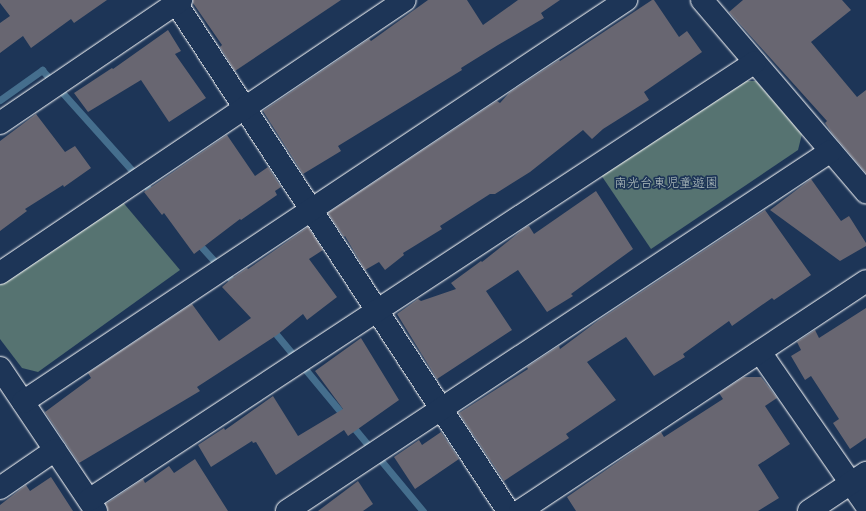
<!DOCTYPE html>
<meta charset="utf-8">
<style>
body{margin:0}
#map{position:relative;width:866px;height:511px;overflow:hidden;background:#1d3557;font-family:Sriracha,"Klee One",sans-serif}
div>[style]{position:absolute}
[style*='--x']{left:calc(var(--x)*1px);top:calc(var(--y)*1px);width:calc(var(--w)*1px);rotate:calc(var(--a)*1deg)}
.green>*{inset:0;background:#567371}
.stream>*{height:7px;margin:-3.5px;padding:0 3.5px;transform-origin:3.5px;border-radius:3.5px;background:#456e8d}
.building>*{inset:0;background:#686671}
.roads{filter:drop-shadow(0 0 1px #fff) drop-shadow(0 0 1px #fff)}
.minor>*{height:22px;margin:-11px;padding:0 11px;transform-origin:11px;border-radius:11px;background:#1d3557}
span{translate:-50% -50%;white-space:nowrap;text-align:center;line-height:1.15;-webkit-text-stroke:3.5px #1d3557;paint-order:stroke}
.park-label{font-size:13px;color:#b3c0bf}
</style>
<div id="map">
<div class="green">
<i style="clip-path:polygon(736px 81px,756px 81px,802px 134px,798px 150px,651px 249px,599px 172px)"></i>
<i style="clip-path:polygon(121px 200px,180px 270px,38px 372px,22px 368px,0 339px,0 285px)"></i>
</div>
<div class="stream">
<i style="--x:0;--y:100;--w:52;--a:-35.5"></i>
<i style="--x:42;--y:70;--w:169;--a:48.1"></i>
<i style="--x:197;--y:242;--w:59;--a:47.7"></i>
<i style="--x:271;--y:328;--w:238;--a:50.3"></i>
</div>
<div class="building">
<i style="clip-path:polygon(0 0,107px 0,74px 23px,71px 19px,31px 48px,23px 36px,0 53px,0 23px,10px 16px,0 3px)"></i>
<i style="clip-path:polygon(193px 0,341px 0,235px 71px,220px 47px,222px 45px,193px 3px)"></i>
<i style="clip-path:polygon(428px 0,467px 0,483px 25px,518px 0,560px 0,541px 13px,544px 18px,498px 45px,461px 68px,462px 70px,338px 146px,341px 151px,303px 174px,263px 111px,369px 39px,371px 41px)"></i>
<i style="clip-path:polygon(652px 0,654px 0,679px 37px,687px 31px,702px 52px,644px 92px,649px 100px,603px 129px,592px 139px,583px 130px,530px 172px,495px 194px,490px 194px,440px 226px,442px 229px,403px 253px,404px 255px,385px 270px,379px 262px,365px 270px,345px 236px,344px 237px,328px 213px,497px 101px,500px 103px,509px 93px,559px 60px,560px 61px)"></i>
<i style="clip-path:polygon(743px 0,842px 0,851px 10px,811px 42px,857px 97px,866px 90px,866px 173px,832px 133px,825px 123px,827px 121px,729px 12px)"></i>
<i style="clip-path:polygon(168px 30px,181px 51px,175px 54px,206px 98px,169px 122px,141px 80px,88px 112px,74px 93px,112px 68px,113px 69px)"></i>
<i style="clip-path:polygon(36px 114px,65px 152px,75px 146px,91px 168px,64px 187px,63px 185px,25px 209px,27px 211px,0 231px,0 141px)"></i>
<i style="clip-path:polygon(227px 135px,255px 176px,268px 167px,281px 187px,275px 191px,277px 195px,241px 220px,240px 219px,194px 254px,164px 213px,162px 215px,144px 192px)"></i>
<i style="clip-path:polygon(811px 179px,841px 221px,849px 216px,866px 243px,866px 246px,840px 261px,770px 210px)"></i>
<i style="clip-path:polygon(596px 191px,633px 249px,571px 294px,573px 296px,547px 312px,518px 270px,486px 291px,512px 330px,437px 379px,397px 314px,418px 299px,421px 301px,456px 289px,451px 283px,481px 261px,482px 262px,526px 227px,529px 226px,534px 234px)"></i>
<i style="clip-path:polygon(765px 210px,811px 275px,774px 300px,772px 298px,732px 326px,729px 321px,683px 354px,685px 357px,654px 376px,626px 337px,587px 362px,616px 400px,566px 434px,569px 438px,504px 481px,459px 413px,528px 369px,527px 367px,559px 346px,560px 349px,599px 320px)"></i>
<i style="clip-path:polygon(308px 227px,323px 250px,309px 259px,337px 297px,307px 320px,303px 314px,277px 335px,197px 387px,200px 391px,79px 463px,45px 412px,91px 378px,88px 373px,192px 304px,219px 341px,251px 318px,222px 287px,231px 279px,247px 268px,248px 269px)"></i>
<i style="clip-path:polygon(866px 308px,866px 438px,850px 449px,833px 423px,839px 419px,811px 376px,805px 380px,791px 356px,801px 350px,797px 342px,815px 330px,819px 338px)"></i>
<i style="clip-path:polygon(361px 338px,399px 400px,348px 436px,344px 430px,276px 475px,256px 442px,253px 443px,252px 441px,211px 467px,198px 445px,224px 428px,225px 430px,273px 396px,298px 436px,343px 409px,315px 371px)"></i>
<i style="clip-path:polygon(744px 377px,761px 377px,777px 398px,765px 406px,790px 444px,758px 465px,779px 498px,758px 511px,576px 511px,567px 497px,661px 432px,664px 437px,723px 399px,719px 393px)"></i>
<i style="clip-path:polygon(441px 432px,459px 459px,415px 489px,394px 457px,419px 440px,422px 445px)"></i>
<i style="clip-path:polygon(195px 459px,228px 511px,108px 511px,106px 504px,143px 479px,145px 483px,169px 466px,174px 473px)"></i>
<i style="clip-path:polygon(51px 477px,73px 511px,0 511px,0 505px,26px 485px,30px 491px)"></i>
<i style="clip-path:polygon(358px 481px,373px 504px,363px 511px,318px 511px)"></i>
</div>
<div class="roads">
<div class="minor">
<i style="--x:702;--y:0;--w:253;--a:49.5"></i>
<i style="--x:176;--y:3;--w:607;--a:56.83"></i>
<i style="--x:0;--y:123;--w:219;--a:-34.2"></i>
<i style="--x:0;--y:273;--w:488;--a:-34"></i>
<i style="--x:760;--y:352;--w:186;--a:55.3"></i>
<i style="--x:0;--y:368;--w:172;--a:56.1"></i>
<i style="--x:23;--y:402;--w:725;--a:-33.69"></i>
<i style="--x:0;--y:488;--w:67;--a:-34.6"></i>
<i style="--x:89;--y:500;--w:797;--a:-33.33"></i>
<i style="--x:287;--y:511;--w:652;--a:-33.5"></i>
<i style="--x:520;--y:511;--w:415;--a:-33.6"></i>
<i style="--x:809;--y:511;--w:69;--a:-33.7"></i>
</div>
</div>
<div class="park-label">
<span style="left:666px;top:183px">南光台東児童遊園</span>
</div>
</div>
